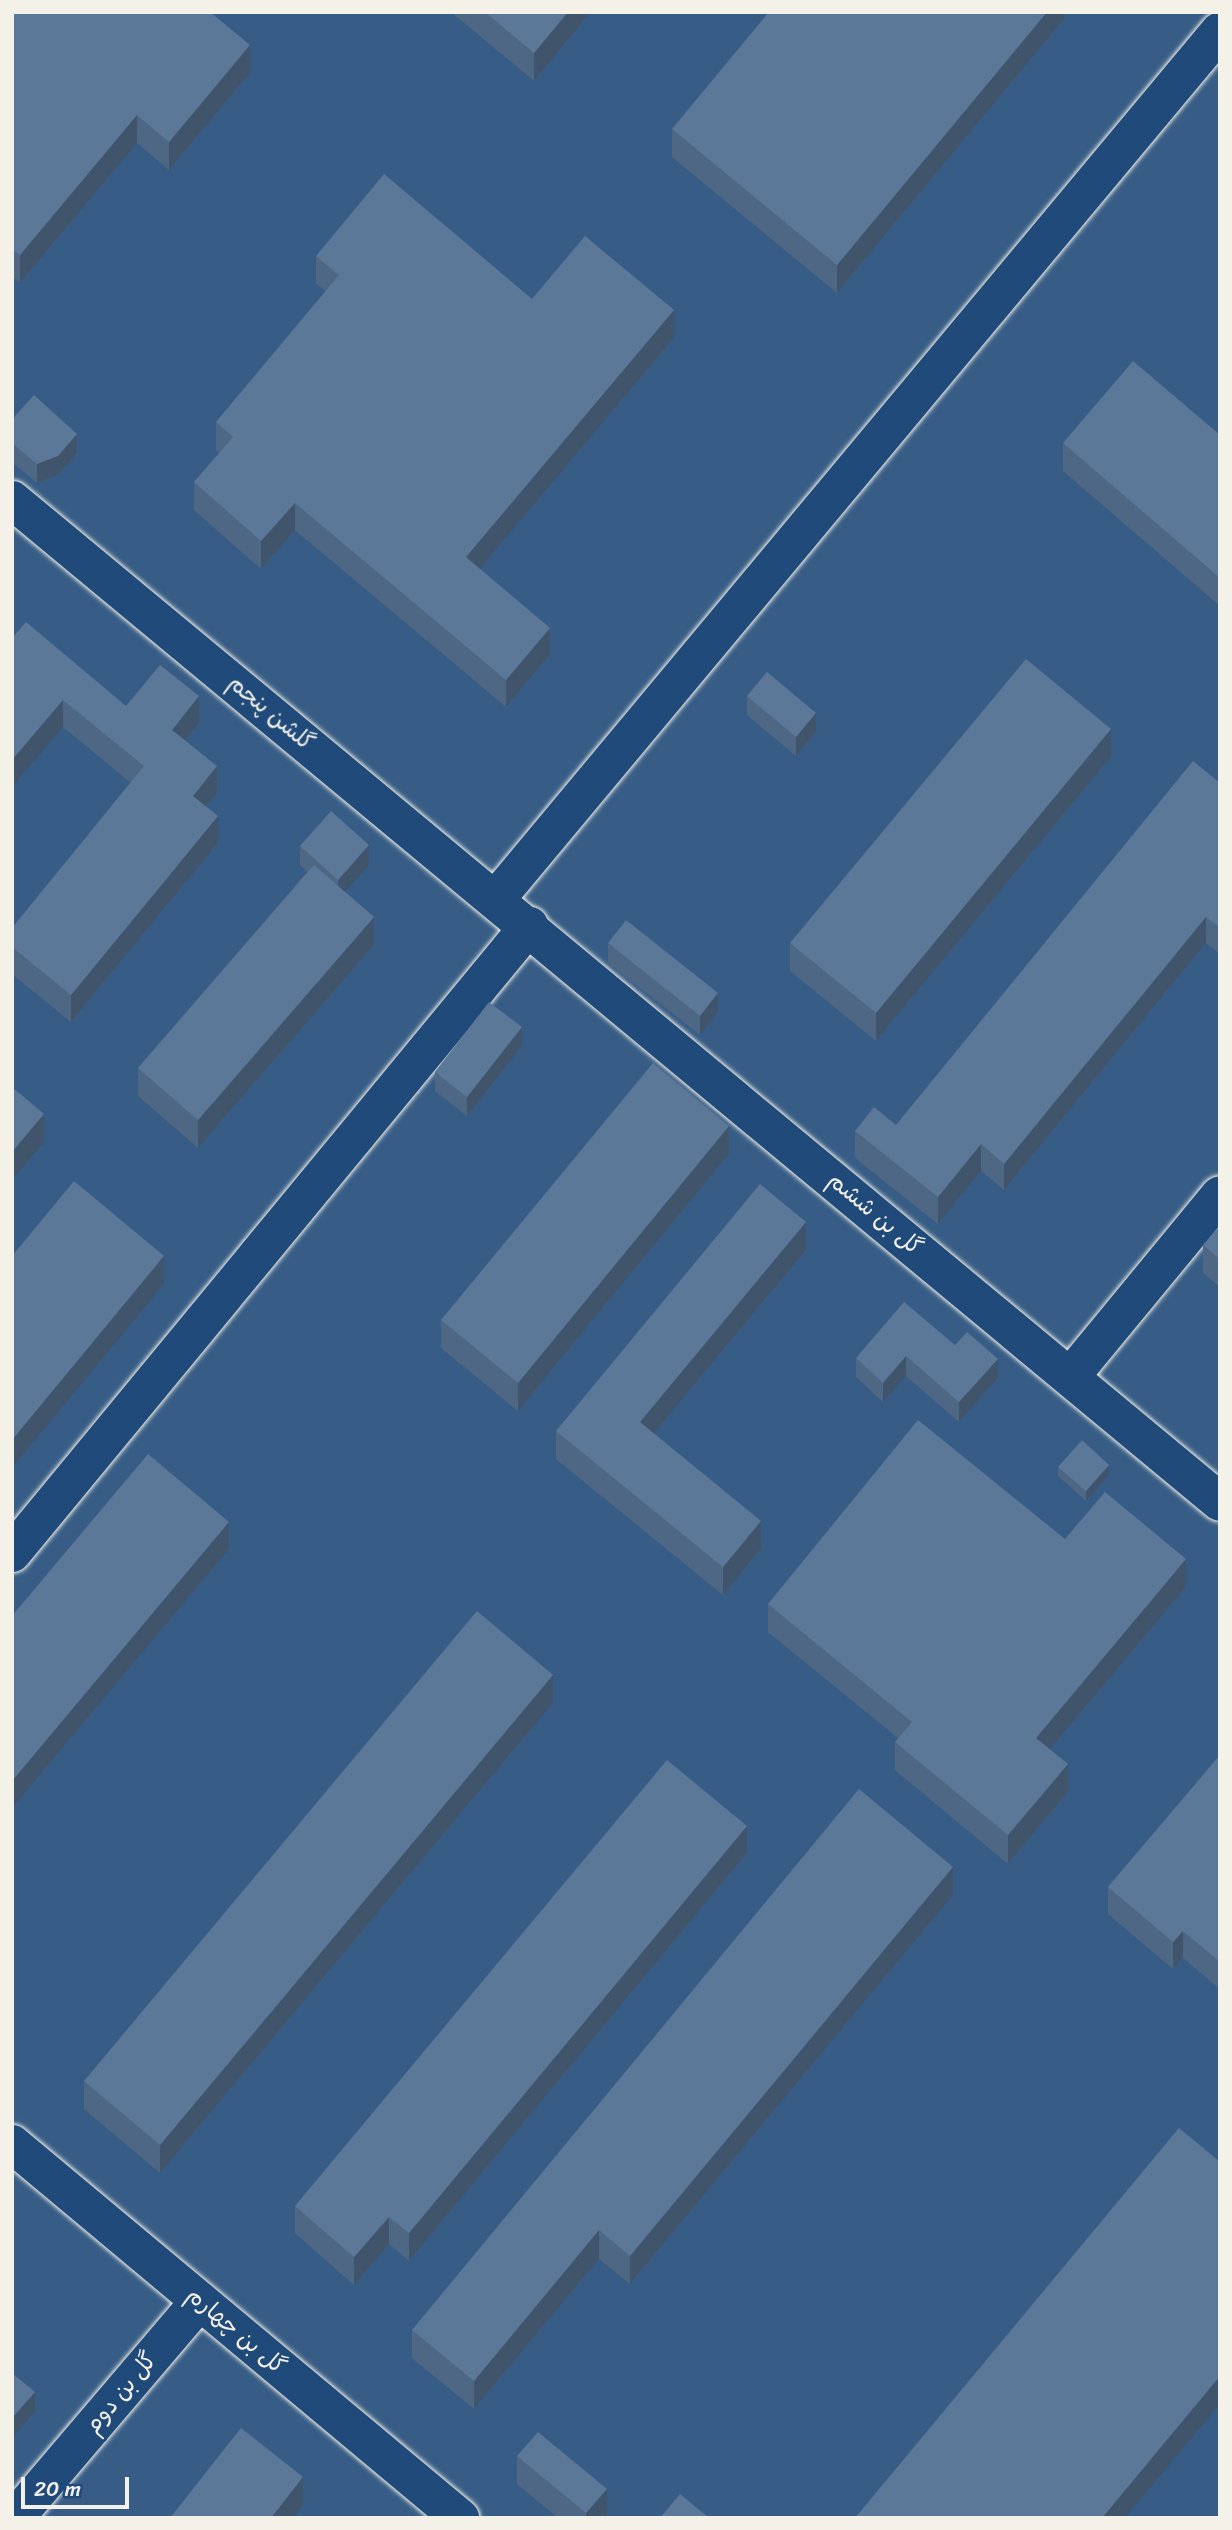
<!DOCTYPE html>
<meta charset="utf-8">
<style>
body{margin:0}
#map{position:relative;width:1232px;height:2530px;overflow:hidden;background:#28517e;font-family:Sriracha,"Playpen Sans Arabic",sans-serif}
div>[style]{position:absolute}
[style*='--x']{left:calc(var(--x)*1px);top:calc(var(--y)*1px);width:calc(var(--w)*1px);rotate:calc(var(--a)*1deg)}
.built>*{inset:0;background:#375d86}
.roads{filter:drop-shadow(0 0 2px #f4f1e8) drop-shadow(0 0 2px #f4f1e8)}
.minor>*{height:38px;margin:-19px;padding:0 19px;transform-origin:19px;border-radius:19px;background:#1f4a7a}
.wall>*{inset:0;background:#4e6784}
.shaded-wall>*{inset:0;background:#40546b}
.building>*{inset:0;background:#5b7899}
span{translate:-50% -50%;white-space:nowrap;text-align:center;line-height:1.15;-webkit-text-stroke:6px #1f4a7a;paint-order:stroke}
.street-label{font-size:23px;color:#f4f1e8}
.frame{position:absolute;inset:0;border:14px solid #f4f1e8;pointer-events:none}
.scale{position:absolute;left:21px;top:2477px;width:108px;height:32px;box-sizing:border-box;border:4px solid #f4f1e8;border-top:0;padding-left:9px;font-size:21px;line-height:24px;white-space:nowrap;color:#f4f1e8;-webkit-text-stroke:5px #1f4a7a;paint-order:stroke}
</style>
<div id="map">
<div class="built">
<i style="clip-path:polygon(12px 12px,1220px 12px,1220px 2518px,12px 2518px)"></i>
</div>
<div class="roads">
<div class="minor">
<i style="--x:12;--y:500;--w:1569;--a:39.67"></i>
<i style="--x:496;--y:899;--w:1130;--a:-50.17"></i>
<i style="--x:1071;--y:1376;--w:234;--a:-50.5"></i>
<i style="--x:12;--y:1553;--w:813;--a:-50.49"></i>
<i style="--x:12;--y:2144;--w:584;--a:39.86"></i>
<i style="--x:15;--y:2518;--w:285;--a:-49.6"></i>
</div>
</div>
<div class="wall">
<i style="clip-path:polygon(12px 12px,250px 73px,169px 170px,137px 143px,20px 283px,12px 277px)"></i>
<i style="clip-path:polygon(451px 12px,591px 12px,534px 81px)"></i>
<i style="clip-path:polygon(1064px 12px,1064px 19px,837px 293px,672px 157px,672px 129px)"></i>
<i style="clip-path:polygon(316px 256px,532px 299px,674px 338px,479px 569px,550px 655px,506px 707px,295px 530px,261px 569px,194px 510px,194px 482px,219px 453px,216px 450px,216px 422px,326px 292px,316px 283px)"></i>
<i style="clip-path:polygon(12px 427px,77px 453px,58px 475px,37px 483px,12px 462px)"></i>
<i style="clip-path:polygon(1220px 435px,1220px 606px,1063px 471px,1063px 443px)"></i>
<i style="clip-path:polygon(12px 638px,126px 706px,199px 723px,185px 741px,217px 793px,206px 807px,218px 843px,71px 1022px,12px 974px,12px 928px,131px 783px,63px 727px)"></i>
<i style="clip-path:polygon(747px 696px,816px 732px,796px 756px,747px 715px)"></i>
<i style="clip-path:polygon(1111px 757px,876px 1041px,790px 971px,790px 943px)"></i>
<i style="clip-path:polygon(1220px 783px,1220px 954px,1206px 943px,1004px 1190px,981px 1171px,938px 1224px,855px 1158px,855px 1131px,896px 1125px)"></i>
<i style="clip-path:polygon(300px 846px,369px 865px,344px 892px,374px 945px,198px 1148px,138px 1096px,138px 1068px,307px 872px,300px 865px)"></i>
<i style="clip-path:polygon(608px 943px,718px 1012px,700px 1035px,608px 963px)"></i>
<i style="clip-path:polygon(522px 1046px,467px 1116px,435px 1091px,435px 1072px)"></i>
<i style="clip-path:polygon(729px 1154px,518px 1411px,441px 1348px,441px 1320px)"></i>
<i style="clip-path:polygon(1220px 1226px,1220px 1287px,1203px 1273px,1203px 1245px)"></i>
<i style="clip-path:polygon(806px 1250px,654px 1433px,761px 1549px,723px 1595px,556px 1459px,556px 1431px)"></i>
<i style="clip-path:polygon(955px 1345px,998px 1378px,959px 1422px,906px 1376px,883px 1402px,856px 1377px,856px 1358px)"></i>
<i style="clip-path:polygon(1058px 1467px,1109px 1475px,1086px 1501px,1058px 1476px)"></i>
<i style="clip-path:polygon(1065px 1539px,1186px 1587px,1050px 1749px,1068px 1792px,1008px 1864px,895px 1770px,895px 1742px,898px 1738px,768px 1632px,768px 1604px)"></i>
<i style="clip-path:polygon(553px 1703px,160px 2173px,84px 2109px,84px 2081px)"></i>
<i style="clip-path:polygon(1220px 1755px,1220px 1989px,1183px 1958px,1173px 1969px,1108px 1914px,1108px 1887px)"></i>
<i style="clip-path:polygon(747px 1853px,409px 2261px,389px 2244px,354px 2285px,295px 2233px,295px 2206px)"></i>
<i style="clip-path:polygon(953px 1895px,630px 2284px,599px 2259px,474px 2409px,412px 2358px,412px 2330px)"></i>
<i style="clip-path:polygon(517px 2456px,607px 2517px,558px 2518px,517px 2484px)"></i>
</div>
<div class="shaded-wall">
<i style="clip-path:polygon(568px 12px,591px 12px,534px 81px,534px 53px)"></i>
<i style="clip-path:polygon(1047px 12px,1064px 12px,1064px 19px,837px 293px,837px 265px)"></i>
<i style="clip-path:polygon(250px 45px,250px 73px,169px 170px,169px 142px)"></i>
<i style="clip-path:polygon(137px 115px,137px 143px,20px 283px,20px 255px)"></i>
<i style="clip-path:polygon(674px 310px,674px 338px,466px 585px,466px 557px)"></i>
<i style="clip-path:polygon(77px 434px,77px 453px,58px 475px,37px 483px,37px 464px)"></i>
<i style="clip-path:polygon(295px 503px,295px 530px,261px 569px,261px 541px)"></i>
<i style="clip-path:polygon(550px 628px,550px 655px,506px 707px,506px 680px)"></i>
<i style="clip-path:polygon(199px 696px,199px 723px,172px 757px,172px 730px)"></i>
<i style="clip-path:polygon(63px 700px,63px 727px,12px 787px,12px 760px)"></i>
<i style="clip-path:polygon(816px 713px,816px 732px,796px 756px,796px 737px)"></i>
<i style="clip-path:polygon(1111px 729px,1111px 757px,876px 1041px,876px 1013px)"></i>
<i style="clip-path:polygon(217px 766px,217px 793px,193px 823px,193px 796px)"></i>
<i style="clip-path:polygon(218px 816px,218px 843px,71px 1022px,71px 995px)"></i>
<i style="clip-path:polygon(369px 845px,369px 865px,338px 900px,338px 880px)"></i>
<i style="clip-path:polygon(374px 917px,374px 945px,198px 1148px,198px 1120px)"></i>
<i style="clip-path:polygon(1206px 917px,1206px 943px,1004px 1190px,1004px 1164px)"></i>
<i style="clip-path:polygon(718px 993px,718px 1012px,700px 1035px,700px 1016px)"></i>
<i style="clip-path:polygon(522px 1027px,522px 1046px,467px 1116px,467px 1097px)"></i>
<i style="clip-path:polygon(44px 1114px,44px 1142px,12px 1180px,12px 1152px)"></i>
<i style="clip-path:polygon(729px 1126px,729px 1154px,518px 1411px,518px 1383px)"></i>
<i style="clip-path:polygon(981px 1144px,981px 1171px,938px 1224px,938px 1197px)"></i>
<i style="clip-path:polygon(806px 1222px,806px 1250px,640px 1450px,640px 1422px)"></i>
<i style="clip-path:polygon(164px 1256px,164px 1284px,12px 1468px,12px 1440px)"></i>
<i style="clip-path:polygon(906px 1356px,906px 1376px,883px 1402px,883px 1383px)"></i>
<i style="clip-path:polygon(998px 1359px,998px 1378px,959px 1422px,959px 1402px)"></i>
<i style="clip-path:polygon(1109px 1465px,1109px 1475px,1086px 1501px,1086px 1491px)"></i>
<i style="clip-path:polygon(761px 1521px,761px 1549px,723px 1595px,723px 1567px)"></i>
<i style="clip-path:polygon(229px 1522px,229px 1549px,12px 1808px,12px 1781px)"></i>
<i style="clip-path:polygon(1186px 1559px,1186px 1587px,1036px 1766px,1036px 1738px)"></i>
<i style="clip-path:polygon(553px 1675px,553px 1703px,160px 2173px,160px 2145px)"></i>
<i style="clip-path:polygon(1068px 1764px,1068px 1792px,1008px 1864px,1008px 1835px)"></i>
<i style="clip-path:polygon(747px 1826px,747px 1853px,409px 2261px,409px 2233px)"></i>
<i style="clip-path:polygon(953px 1867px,953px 1895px,630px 2284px,630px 2256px)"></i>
<i style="clip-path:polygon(1183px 1931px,1183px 1958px,1173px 1969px,1173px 1942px)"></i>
<i style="clip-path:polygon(389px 2217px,389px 2244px,354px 2285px,354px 2257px)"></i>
<i style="clip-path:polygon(599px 2230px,599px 2259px,474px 2409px,474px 2381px)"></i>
<i style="clip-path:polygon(1220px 2376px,1220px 2404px,1125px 2518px,1102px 2518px)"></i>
<i style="clip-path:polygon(35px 2392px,35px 2411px,12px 2438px,12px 2418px)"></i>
<i style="clip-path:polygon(303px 2477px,303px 2505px,293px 2518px,271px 2518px)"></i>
<i style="clip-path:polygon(607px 2489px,607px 2517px,586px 2518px,586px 2513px)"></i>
</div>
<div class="building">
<i style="clip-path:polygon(12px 12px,210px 12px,250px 45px,169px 142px,137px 115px,20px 255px,12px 249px)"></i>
<i style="clip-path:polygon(485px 12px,568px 12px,534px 53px)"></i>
<i style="clip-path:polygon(769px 12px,1047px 12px,837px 265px,672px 129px)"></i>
<i style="clip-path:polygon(384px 174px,532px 299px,585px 236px,674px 310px,466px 557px,550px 628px,506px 680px,295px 503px,261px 541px,194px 482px,233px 437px,216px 422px,339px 275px,316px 256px)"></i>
<i style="clip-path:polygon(1133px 361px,1220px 435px,1220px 578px,1063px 443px)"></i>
<i style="clip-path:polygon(34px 395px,77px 434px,58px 456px,37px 464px,12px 443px,12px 427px,15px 416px)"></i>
<i style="clip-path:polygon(26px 622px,126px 706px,160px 665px,199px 696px,172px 730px,217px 766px,193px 796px,218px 816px,71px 995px,12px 947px,12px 928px,144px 766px,63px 700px,12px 760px,12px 638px)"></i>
<i style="clip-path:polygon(1026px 659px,1111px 729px,876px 1013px,790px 943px)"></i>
<i style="clip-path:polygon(767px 672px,816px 713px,796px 737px,747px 696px)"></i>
<i style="clip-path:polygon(1193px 761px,1220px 783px,1220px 928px,1206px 917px,1004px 1164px,981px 1144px,938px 1197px,855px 1131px,874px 1107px,896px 1125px)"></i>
<i style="clip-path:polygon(331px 811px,369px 845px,338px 880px,300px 846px)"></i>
<i style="clip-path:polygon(314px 865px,374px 917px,198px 1120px,138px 1068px)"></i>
<i style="clip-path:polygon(626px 920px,718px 993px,700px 1016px,608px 943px)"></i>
<i style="clip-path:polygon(489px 1002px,522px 1027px,467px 1097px,435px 1072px)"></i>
<i style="clip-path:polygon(653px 1063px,729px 1126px,518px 1383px,441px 1320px)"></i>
<i style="clip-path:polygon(12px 1087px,44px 1114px,12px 1152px)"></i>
<i style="clip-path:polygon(74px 1181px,164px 1256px,12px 1440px,12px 1256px)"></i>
<i style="clip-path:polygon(760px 1184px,806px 1222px,640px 1422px,761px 1521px,723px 1567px,556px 1431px)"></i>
<i style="clip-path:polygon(1220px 1226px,1220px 1259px,1203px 1245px)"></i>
<i style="clip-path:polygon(904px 1302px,955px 1345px,967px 1332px,998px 1359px,959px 1402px,906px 1356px,883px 1383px,856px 1358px)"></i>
<i style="clip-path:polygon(918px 1420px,1065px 1539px,1105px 1492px,1186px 1559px,1036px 1738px,1068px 1764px,1008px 1835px,895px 1742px,912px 1722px,768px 1604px)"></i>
<i style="clip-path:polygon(1082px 1440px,1109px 1465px,1086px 1491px,1058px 1467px)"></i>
<i style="clip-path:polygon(148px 1454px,229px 1522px,12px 1781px,12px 1616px)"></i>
<i style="clip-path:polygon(477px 1611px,553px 1675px,160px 2145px,84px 2081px)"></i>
<i style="clip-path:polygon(1220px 1755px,1220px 1962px,1183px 1931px,1173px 1942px,1108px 1887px)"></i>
<i style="clip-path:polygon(667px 1760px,747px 1826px,409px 2233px,389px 2217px,354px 2257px,295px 2206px)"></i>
<i style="clip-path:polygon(859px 1789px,953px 1867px,630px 2256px,599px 2230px,474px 2381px,412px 2330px)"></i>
<i style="clip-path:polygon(1179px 2128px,1220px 2162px,1220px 2376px,1102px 2518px,855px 2518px)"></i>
<i style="clip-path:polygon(12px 2373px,35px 2392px,12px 2418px)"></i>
<i style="clip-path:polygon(241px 2428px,303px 2477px,271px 2518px,170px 2518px)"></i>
<i style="clip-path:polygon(538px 2432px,607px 2489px,586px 2513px,517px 2456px)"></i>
<i style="clip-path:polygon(680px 2494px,709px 2518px,660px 2518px)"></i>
</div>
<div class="street-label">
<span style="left:271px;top:713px;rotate:40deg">گلشن پنجم</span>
<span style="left:875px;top:1214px;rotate:40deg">گل بن ششم</span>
<span style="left:236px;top:2331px;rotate:40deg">گل بن چهارم</span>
<span style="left:121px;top:2393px;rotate:-50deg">گل بن دوم</span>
</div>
<div class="frame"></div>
<div class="scale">20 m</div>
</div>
